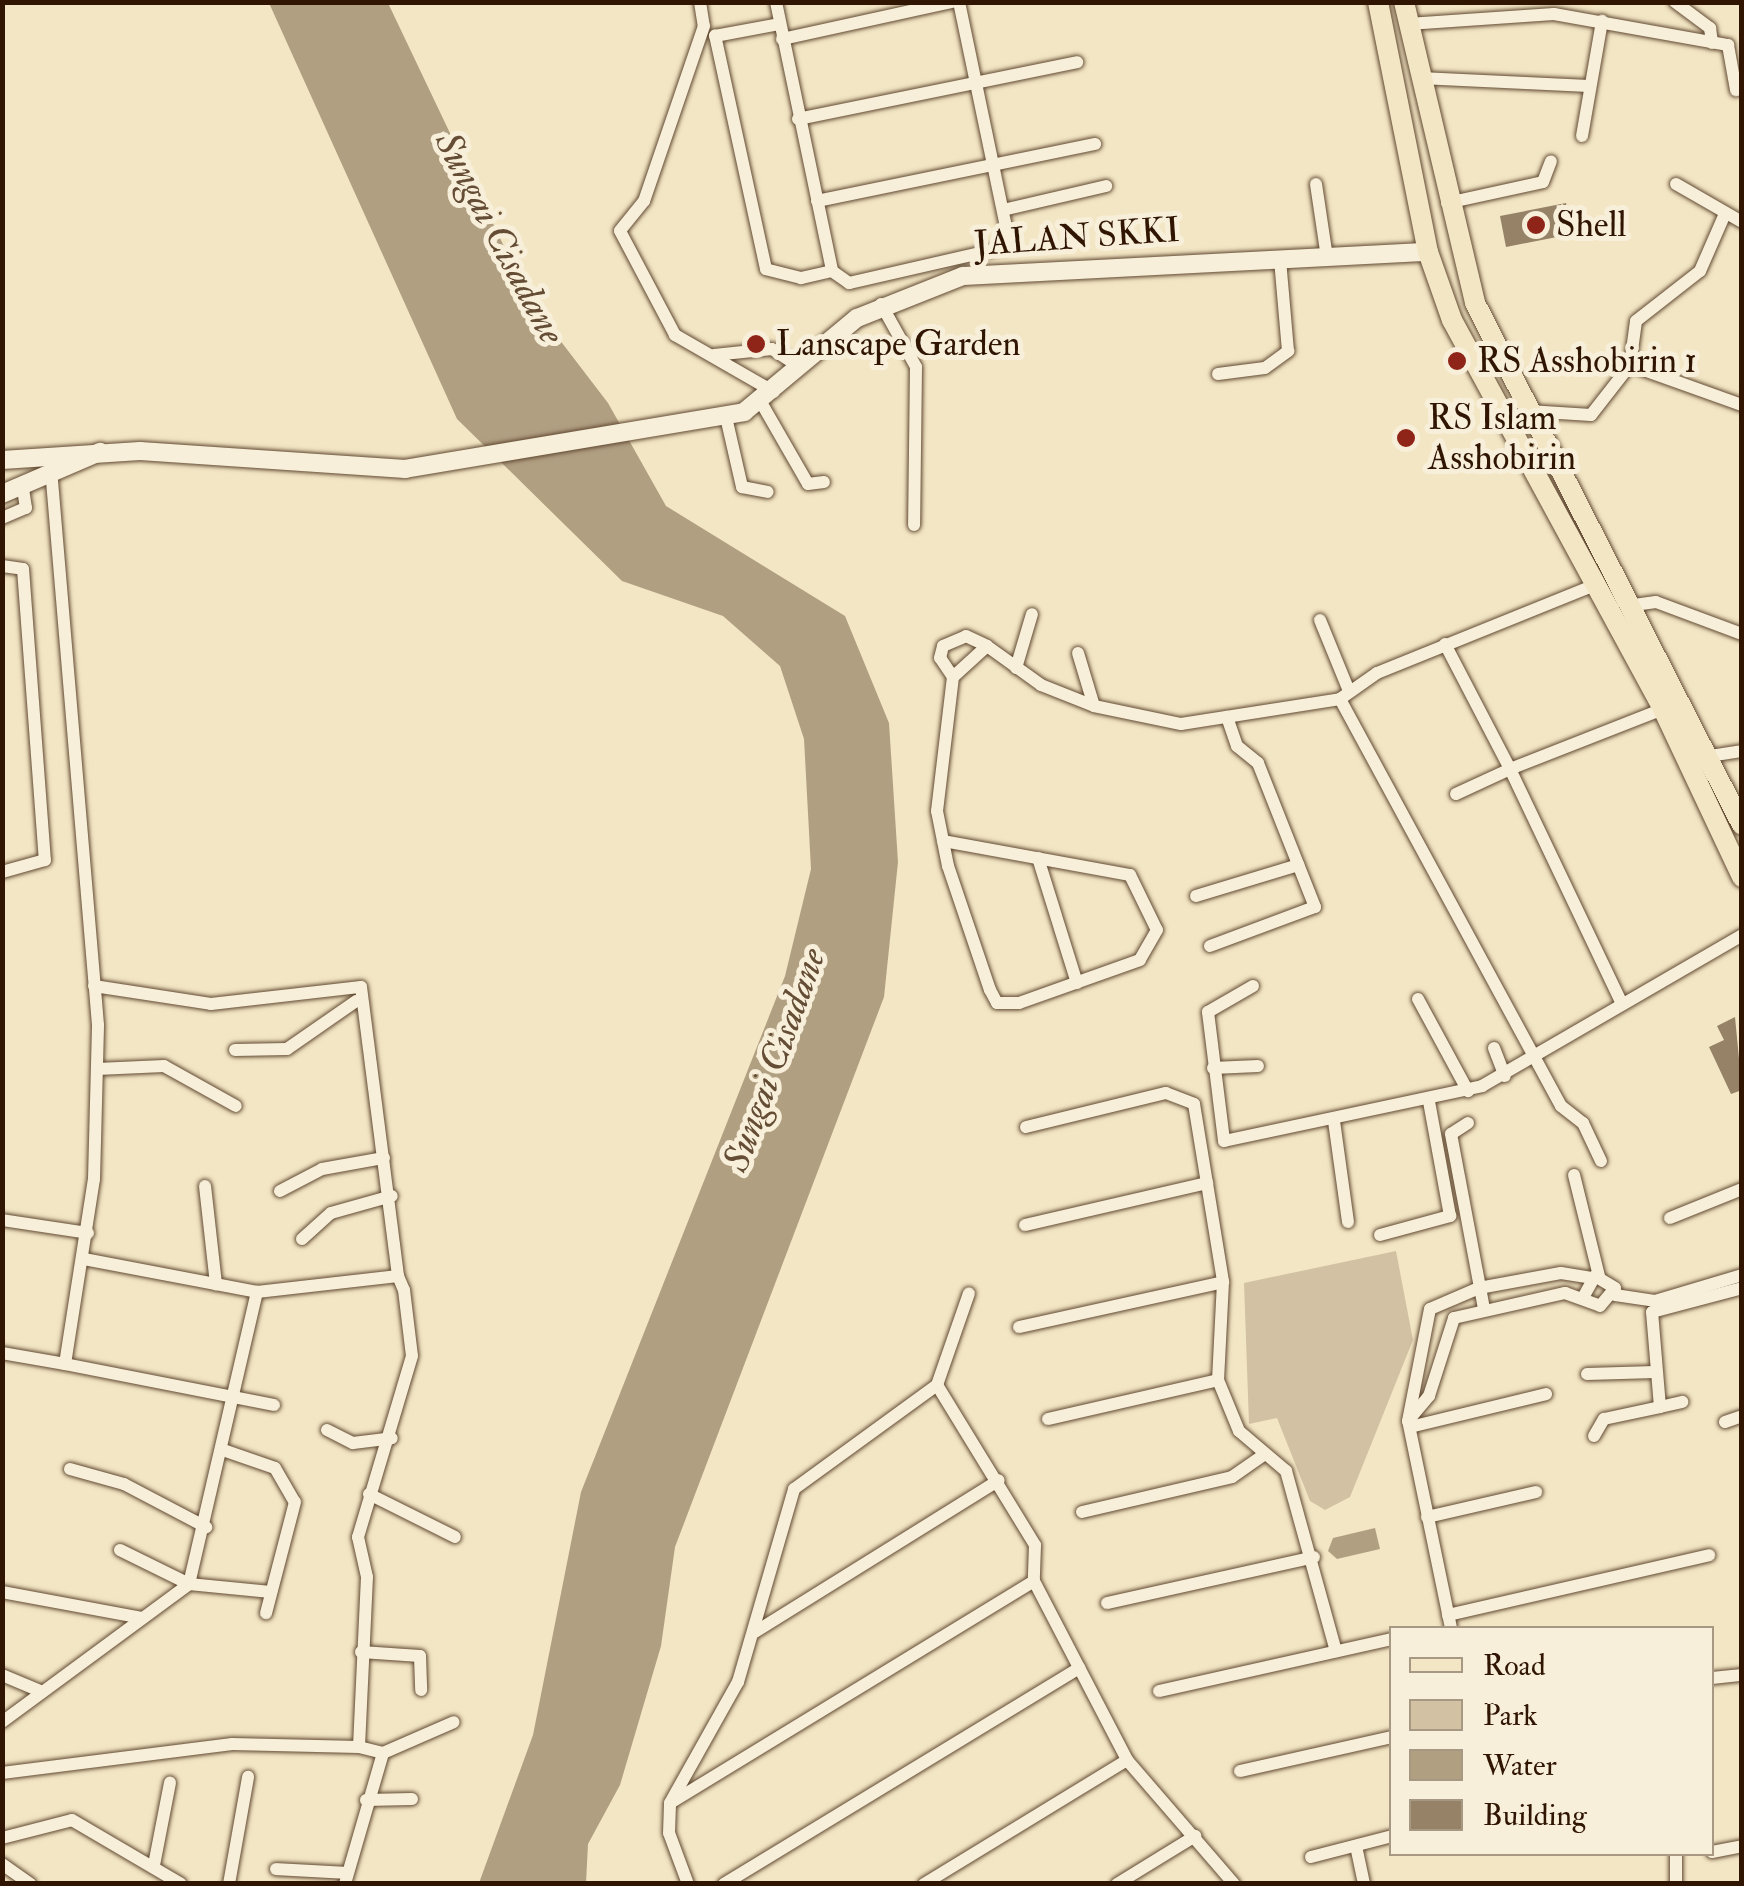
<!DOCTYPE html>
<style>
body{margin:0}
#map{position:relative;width:1744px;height:1886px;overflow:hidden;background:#f3e6c4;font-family:"IM FELL Double Pica",serif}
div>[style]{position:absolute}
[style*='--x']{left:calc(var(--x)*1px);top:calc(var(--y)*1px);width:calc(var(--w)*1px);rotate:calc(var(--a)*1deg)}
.green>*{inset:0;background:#d2c2a3}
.water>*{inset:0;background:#b19f82}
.building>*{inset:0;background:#958267}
.roads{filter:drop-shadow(0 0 2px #614932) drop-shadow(0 0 2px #614932)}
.street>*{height:12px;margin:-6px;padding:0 6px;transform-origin:6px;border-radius:6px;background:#f7efd9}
.secondary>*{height:18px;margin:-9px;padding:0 9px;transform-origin:9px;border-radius:9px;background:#f7efd9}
.primary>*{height:20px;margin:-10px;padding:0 10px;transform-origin:10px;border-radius:10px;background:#f3e6c4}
.dots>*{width:28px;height:28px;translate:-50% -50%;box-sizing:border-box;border:5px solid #f7efd9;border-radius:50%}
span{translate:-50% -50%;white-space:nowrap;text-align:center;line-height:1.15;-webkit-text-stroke:10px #f7efd9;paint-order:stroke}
.poi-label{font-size:35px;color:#301502}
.left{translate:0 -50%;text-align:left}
.street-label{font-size:35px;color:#301502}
.water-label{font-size:38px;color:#644c35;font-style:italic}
.frame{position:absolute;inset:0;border:5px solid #301502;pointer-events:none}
.legend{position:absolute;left:1389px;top:1626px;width:325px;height:230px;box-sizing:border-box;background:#f7efd9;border:2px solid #a79883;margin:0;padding:12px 18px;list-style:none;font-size:30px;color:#301502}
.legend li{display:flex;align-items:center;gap:20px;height:50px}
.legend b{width:50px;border:2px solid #a79883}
</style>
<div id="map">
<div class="green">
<i style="clip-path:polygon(1396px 1251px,1413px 1340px,1350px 1497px,1325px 1510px,1310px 1501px,1277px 1418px,1249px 1424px,1244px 1283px)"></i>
</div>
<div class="water">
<i style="clip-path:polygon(269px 3px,388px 3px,530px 301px,608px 403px,666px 506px,845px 616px,889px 723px,898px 862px,884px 997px,675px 1547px,661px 1646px,620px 1785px,588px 1844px,586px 1883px,479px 1883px,533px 1735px,581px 1492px,785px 976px,811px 869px,804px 739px,780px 666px,723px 616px,622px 581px,457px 419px)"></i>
<i style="clip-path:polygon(1375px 1528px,1380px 1549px,1337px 1559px,1328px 1551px,1333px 1538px)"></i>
</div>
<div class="building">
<i style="clip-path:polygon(1566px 203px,1572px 234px,1506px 247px,1500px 216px)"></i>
<i style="clip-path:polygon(1735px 1017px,1742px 1090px,1731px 1094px,1709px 1047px,1724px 1040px,1717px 1026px)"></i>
</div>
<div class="roads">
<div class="street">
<i style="--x:700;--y:2;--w:24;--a:81"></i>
<i style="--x:704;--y:26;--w:185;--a:108.9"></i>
<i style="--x:644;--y:201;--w:38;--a:129"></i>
<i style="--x:620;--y:231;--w:118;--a:62.1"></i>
<i style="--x:675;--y:335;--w:114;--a:29.9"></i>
<i style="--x:776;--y:2;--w:275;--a:78.2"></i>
<i style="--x:832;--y:271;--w:32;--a:167"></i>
<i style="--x:801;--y:278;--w:36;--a:-166"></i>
<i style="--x:766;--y:269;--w:239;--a:-102.3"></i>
<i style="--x:715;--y:36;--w:65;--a:-10.6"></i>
<i style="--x:1675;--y:2;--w:44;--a:36.6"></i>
<i style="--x:1710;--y:28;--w:15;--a:82"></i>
<i style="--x:1408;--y:24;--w:146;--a:-3.9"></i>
<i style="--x:1554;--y:14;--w:177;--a:10.1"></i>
<i style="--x:1728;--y:45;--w:46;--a:79.9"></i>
<i style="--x:782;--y:39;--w:174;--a:-12.3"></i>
<i style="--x:1420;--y:78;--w:169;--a:2.7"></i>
<i style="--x:798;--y:119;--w:285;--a:-11.5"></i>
<i style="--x:1582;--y:136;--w:117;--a:-80.1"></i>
<i style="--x:1316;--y:184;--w:75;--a:81.5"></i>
<i style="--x:1676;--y:184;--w:76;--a:29.9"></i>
<i style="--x:817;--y:201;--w:284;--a:-11.6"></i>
<i style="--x:1447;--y:203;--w:98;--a:-12.3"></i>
<i style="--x:1543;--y:182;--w:22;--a:-69"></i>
<i style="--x:1003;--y:210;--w:106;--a:-13.1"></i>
<i style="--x:832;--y:271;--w:21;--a:35"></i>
<i style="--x:849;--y:283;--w:165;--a:-12.9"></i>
<i style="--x:1010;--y:246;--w:249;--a:-101.8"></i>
<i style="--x:881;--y:304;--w:72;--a:60.9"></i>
<i style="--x:916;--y:367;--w:158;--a:90.7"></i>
<i style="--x:714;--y:355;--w:58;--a:-5.9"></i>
<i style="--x:772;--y:349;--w:33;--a:33"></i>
<i style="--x:1630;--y:365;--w:44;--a:-82.2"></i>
<i style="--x:1636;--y:321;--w:81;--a:-38"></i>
<i style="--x:1700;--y:271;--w:60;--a:-66.4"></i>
<i style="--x:1218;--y:374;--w:47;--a:-7.3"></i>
<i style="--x:1265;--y:368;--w:29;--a:-36"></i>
<i style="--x:1288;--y:351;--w:91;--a:-95"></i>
<i style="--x:762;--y:404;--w:92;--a:60.1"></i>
<i style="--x:808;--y:484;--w:16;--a:-7"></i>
<i style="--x:1528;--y:411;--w:63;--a:3.6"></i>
<i style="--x:1591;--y:415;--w:63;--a:-52"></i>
<i style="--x:1630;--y:365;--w:119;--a:19.7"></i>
<i style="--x:726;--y:417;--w:72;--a:77.1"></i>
<i style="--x:742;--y:487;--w:26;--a:11"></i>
<i style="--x:2;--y:518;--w:26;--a:-23"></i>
<i style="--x:26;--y:508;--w:20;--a:-99"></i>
<i style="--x:2;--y:566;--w:21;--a:8"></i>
<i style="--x:23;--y:569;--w:292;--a:85.7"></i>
<i style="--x:45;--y:860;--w:45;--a:164.4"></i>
<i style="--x:1634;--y:605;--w:22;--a:-8"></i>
<i style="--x:1656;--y:602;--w:92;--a:20.4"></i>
<i style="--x:1320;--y:620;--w:77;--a:67.8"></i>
<i style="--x:1445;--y:644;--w:141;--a:62.5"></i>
<i style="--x:1510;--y:769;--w:164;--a:-21.4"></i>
<i style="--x:1078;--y:653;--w:55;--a:73.2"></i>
<i style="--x:1016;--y:668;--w:56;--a:-73.5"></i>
<i style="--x:953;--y:677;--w:23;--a:-124"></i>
<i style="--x:940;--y:658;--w:12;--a:-76"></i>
<i style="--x:943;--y:646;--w:25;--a:-23"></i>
<i style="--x:966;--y:636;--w:23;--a:25"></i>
<i style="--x:1340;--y:699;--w:463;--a:61.5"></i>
<i style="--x:1561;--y:1106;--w:28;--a:38"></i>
<i style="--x:1583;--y:1123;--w:42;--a:64.7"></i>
<i style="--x:1710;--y:756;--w:32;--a:-9"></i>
<i style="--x:1456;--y:794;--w:60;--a:-24.8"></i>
<i style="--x:1510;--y:769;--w:256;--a:64.5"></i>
<i style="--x:943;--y:841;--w:190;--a:10.3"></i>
<i style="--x:1130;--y:875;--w:61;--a:63.9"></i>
<i style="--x:1157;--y:930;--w:34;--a:120"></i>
<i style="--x:1140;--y:960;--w:128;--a:160.4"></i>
<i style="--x:1019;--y:1003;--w:22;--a:180"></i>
<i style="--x:997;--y:1003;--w:15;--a:-118"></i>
<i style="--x:990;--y:990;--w:131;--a:-108.7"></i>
<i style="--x:948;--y:866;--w:56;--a:-101.3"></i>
<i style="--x:937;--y:811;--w:135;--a:-83.2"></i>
<i style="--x:953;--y:677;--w:46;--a:-42.4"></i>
<i style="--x:987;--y:646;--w:67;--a:35.8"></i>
<i style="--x:1041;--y:685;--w:57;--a:21.6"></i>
<i style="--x:1094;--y:706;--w:89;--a:11.7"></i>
<i style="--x:1181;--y:724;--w:161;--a:-8.9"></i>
<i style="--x:1340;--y:699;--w:45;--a:-35.1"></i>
<i style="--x:1377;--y:673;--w:237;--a:-22"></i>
<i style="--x:1038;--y:858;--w:131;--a:72.7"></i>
<i style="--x:1196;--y:896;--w:107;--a:-16.9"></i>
<i style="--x:1210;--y:946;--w:112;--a:-20.4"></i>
<i style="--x:1315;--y:907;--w:155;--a:-111.6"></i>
<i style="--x:1258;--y:763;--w:27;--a:-141"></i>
<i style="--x:1237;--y:746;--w:31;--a:-109"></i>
<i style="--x:94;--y:986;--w:118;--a:8.7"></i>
<i style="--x:211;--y:1004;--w:151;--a:-6.5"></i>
<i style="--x:361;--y:987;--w:291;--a:82.7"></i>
<i style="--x:1253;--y:986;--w:52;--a:150"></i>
<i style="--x:1208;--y:1012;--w:130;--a:82.9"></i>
<i style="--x:1224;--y:1141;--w:264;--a:-12"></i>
<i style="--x:1482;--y:1086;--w:301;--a:-30.1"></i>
<i style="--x:1418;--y:999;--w:105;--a:61.5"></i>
<i style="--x:1494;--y:1048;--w:30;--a:69"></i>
<i style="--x:235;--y:1050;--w:52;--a:-1.1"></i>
<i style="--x:287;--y:1049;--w:84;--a:-34.8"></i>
<i style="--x:1213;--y:1068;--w:45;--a:-2.5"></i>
<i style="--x:97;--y:1069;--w:67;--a:-2.6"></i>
<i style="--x:164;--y:1066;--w:82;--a:29.1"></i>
<i style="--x:1334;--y:1121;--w:102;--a:82.1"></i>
<i style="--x:1468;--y:1123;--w:20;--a:147"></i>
<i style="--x:1451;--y:1134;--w:178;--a:79.3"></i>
<i style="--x:1026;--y:1127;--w:144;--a:-13.7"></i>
<i style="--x:1166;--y:1093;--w:30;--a:21"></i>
<i style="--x:1194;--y:1104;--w:180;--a:80.7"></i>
<i style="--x:1223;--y:1282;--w:98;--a:92.9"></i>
<i style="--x:1218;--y:1380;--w:55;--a:67.6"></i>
<i style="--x:1239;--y:1431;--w:62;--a:40.4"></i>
<i style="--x:1286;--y:1471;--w:187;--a:74.5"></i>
<i style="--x:1574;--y:1175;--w:104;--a:76.1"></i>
<i style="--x:205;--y:1186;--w:99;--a:83.6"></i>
<i style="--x:280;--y:1191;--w:47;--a:-27.6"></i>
<i style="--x:322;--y:1169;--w:63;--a:-10.1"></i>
<i style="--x:1670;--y:1218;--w:78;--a:-21.9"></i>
<i style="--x:2;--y:1220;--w:87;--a:8.6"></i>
<i style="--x:1025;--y:1225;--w:187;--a:-13"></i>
<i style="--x:1380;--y:1235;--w:73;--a:-15.2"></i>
<i style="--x:1450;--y:1216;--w:116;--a:-100.4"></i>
<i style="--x:302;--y:1239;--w:39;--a:-42"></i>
<i style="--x:331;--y:1213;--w:63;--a:-15.6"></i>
<i style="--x:84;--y:1259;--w:176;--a:10.8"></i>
<i style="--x:257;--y:1292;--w:142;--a:-6.5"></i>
<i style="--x:398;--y:1276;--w:15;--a:67"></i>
<i style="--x:404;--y:1290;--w:66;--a:83.1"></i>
<i style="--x:412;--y:1356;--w:189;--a:106.6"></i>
<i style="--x:358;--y:1537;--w:41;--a:77.3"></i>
<i style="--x:367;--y:1577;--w:170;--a:92.7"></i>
<i style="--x:359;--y:1747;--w:25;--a:14"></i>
<i style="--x:383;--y:1753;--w:136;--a:106.2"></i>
<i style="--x:1615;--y:1295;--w:40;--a:8.5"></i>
<i style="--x:1655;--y:1301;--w:91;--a:-16.6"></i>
<i style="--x:1019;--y:1327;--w:209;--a:-12.4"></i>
<i style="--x:2;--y:1353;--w:64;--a:9.9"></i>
<i style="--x:65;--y:1364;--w:187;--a:-81.1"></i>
<i style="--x:94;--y:1179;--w:154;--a:-88.5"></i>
<i style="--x:98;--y:1025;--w:558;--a:-94.83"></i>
<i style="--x:65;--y:1364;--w:213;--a:11.1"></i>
<i style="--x:1587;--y:1374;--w:68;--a:-1.7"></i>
<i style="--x:937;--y:1385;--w:97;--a:-70.8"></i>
<i style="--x:1660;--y:1407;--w:23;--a:-13"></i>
<i style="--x:1048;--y:1419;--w:174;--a:-12.9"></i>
<i style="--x:1408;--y:1421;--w:33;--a:-50"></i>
<i style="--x:1429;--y:1396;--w:82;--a:-72.2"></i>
<i style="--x:1454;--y:1318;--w:114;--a:-12.7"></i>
<i style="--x:1565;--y:1293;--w:37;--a:20"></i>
<i style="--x:1600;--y:1306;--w:23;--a:-50"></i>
<i style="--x:1615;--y:1288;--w:23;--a:-149"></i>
<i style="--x:1595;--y:1276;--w:21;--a:119"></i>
<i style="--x:1725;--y:1422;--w:18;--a:-19"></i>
<i style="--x:1410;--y:1427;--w:140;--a:-13.6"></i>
<i style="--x:327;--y:1430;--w:29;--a:27"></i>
<i style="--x:353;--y:1443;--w:39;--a:-7"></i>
<i style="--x:1594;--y:1436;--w:20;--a:-60"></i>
<i style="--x:1604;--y:1419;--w:57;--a:-12.1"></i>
<i style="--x:1660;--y:1407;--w:95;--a:-94.8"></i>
<i style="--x:1652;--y:1312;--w:93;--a:-14.9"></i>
<i style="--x:223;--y:1450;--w:55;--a:19.1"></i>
<i style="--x:275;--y:1468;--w:39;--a:60"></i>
<i style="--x:295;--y:1502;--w:115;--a:104.6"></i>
<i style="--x:70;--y:1469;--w:56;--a:15.5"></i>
<i style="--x:124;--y:1484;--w:93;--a:27.7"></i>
<i style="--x:369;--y:1494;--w:96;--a:26.6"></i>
<i style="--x:1082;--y:1512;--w:154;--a:-13.1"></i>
<i style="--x:1232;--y:1477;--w:40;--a:-34.9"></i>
<i style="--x:1427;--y:1517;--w:112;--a:-12.9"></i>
<i style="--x:120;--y:1550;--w:77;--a:26.2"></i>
<i style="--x:189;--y:1584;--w:82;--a:5.6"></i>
<i style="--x:2;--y:1592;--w:142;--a:10.5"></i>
<i style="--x:1107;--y:1603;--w:212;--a:-12.5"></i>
<i style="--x:1448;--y:1615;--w:268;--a:-12.9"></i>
<i style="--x:1451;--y:1628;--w:211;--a:-101.7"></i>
<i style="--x:1408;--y:1421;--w:114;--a:-78.9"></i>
<i style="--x:1430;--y:1309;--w:53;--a:-23.2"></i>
<i style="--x:1479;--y:1288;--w:83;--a:-10.4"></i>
<i style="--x:1561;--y:1273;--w:31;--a:9"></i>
<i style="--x:755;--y:1632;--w:287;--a:-31.9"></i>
<i style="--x:361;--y:1652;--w:59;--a:3.9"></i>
<i style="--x:420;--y:1656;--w:34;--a:88"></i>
<i style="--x:2;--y:1675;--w:41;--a:22.8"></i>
<i style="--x:1712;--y:1678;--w:30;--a:-6"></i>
<i style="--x:1159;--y:1691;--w:239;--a:-12.6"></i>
<i style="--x:2;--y:1722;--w:232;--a:-36.4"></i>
<i style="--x:189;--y:1584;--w:300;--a:-76.9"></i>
<i style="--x:383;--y:1753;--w:77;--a:-23.6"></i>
<i style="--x:1240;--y:1771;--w:156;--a:-12.6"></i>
<i style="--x:2;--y:1773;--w:232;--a:-7.2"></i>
<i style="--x:232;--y:1744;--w:127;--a:1.4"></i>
<i style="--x:366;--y:1800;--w:46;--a:-1.2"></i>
<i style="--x:672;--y:1802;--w:424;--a:-31.4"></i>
<i style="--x:2;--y:1838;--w:72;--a:-14.4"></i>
<i style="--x:72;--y:1820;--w:126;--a:30.4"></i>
<i style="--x:1356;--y:1846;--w:39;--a:78"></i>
<i style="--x:1712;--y:1852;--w:31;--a:-11"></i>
<i style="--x:1676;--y:1854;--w:30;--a:90"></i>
<i style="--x:1311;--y:1857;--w:84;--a:-14.5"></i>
<i style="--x:2;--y:1864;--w:35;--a:35"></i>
<i style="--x:154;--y:1865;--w:84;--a:-79"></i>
<i style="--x:276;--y:1869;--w:71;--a:3.2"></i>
<i style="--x:229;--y:1884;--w:109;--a:-79.9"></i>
<i style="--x:688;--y:1884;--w:54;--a:-110.4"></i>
<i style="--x:669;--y:1833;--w:30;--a:-88"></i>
<i style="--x:670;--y:1803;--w:139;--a:-60.7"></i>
<i style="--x:738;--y:1682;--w:201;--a:-73.8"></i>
<i style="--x:794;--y:1489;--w:177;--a:-36"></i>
<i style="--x:937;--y:1385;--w:188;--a:58.5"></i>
<i style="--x:1035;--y:1545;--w:36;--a:92"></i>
<i style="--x:1034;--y:1581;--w:202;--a:62.5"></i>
<i style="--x:1127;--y:1760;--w:164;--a:49.2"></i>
<i style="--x:724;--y:1884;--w:416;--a:-31.3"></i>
<i style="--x:924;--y:1884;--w:238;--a:-31.4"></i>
<i style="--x:1117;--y:1884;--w:92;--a:-31.6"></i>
</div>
<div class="secondary">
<i style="--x:2;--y:460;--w:138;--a:-3.7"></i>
<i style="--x:140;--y:451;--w:266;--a:3.9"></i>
<i style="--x:405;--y:469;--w:344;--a:-9.5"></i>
<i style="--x:744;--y:412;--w:147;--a:-39.8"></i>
<i style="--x:857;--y:318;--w:114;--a:-21.6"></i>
<i style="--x:963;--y:276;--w:466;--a:-3"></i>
<i style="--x:2;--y:494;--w:107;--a:-23.2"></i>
</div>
<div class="primary">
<i style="--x:1378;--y:2;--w:255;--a:78.7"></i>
<i style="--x:1428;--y:252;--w:72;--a:70.6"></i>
<i style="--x:1452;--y:320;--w:443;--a:61.5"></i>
<i style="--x:1663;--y:709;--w:186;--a:64.8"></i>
<i style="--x:1404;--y:2;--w:309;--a:76.7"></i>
<i style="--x:1475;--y:303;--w:586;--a:62.91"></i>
</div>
</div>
<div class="dots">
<i style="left:1536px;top:225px;background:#8f2418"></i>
<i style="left:756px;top:344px;background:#8f2418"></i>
<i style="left:1457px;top:361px;background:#8f2418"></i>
<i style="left:1406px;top:438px;background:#8f2418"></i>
</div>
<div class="poi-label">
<span class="left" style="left:1556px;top:225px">Shell</span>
<span class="left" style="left:776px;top:344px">Lanscape Garden</span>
<span class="left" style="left:1477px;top:361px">RS Asshobirin 1</span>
<span class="left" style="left:1428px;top:438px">RS Islam<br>Asshobirin</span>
</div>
<div class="street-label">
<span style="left:1077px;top:237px;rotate:-4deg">JALAN SKKI</span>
</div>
<div class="water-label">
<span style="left:499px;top:238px;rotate:62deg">Sungai Cisadane</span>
<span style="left:775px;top:1060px;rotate:-70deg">Sungai Cisadane</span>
</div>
<div class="frame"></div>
<ul class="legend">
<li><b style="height:12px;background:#f3e6c4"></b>Road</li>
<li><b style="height:28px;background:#d2c2a3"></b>Park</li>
<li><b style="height:28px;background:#b19f82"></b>Water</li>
<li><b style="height:28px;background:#958267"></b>Building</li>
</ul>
</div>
